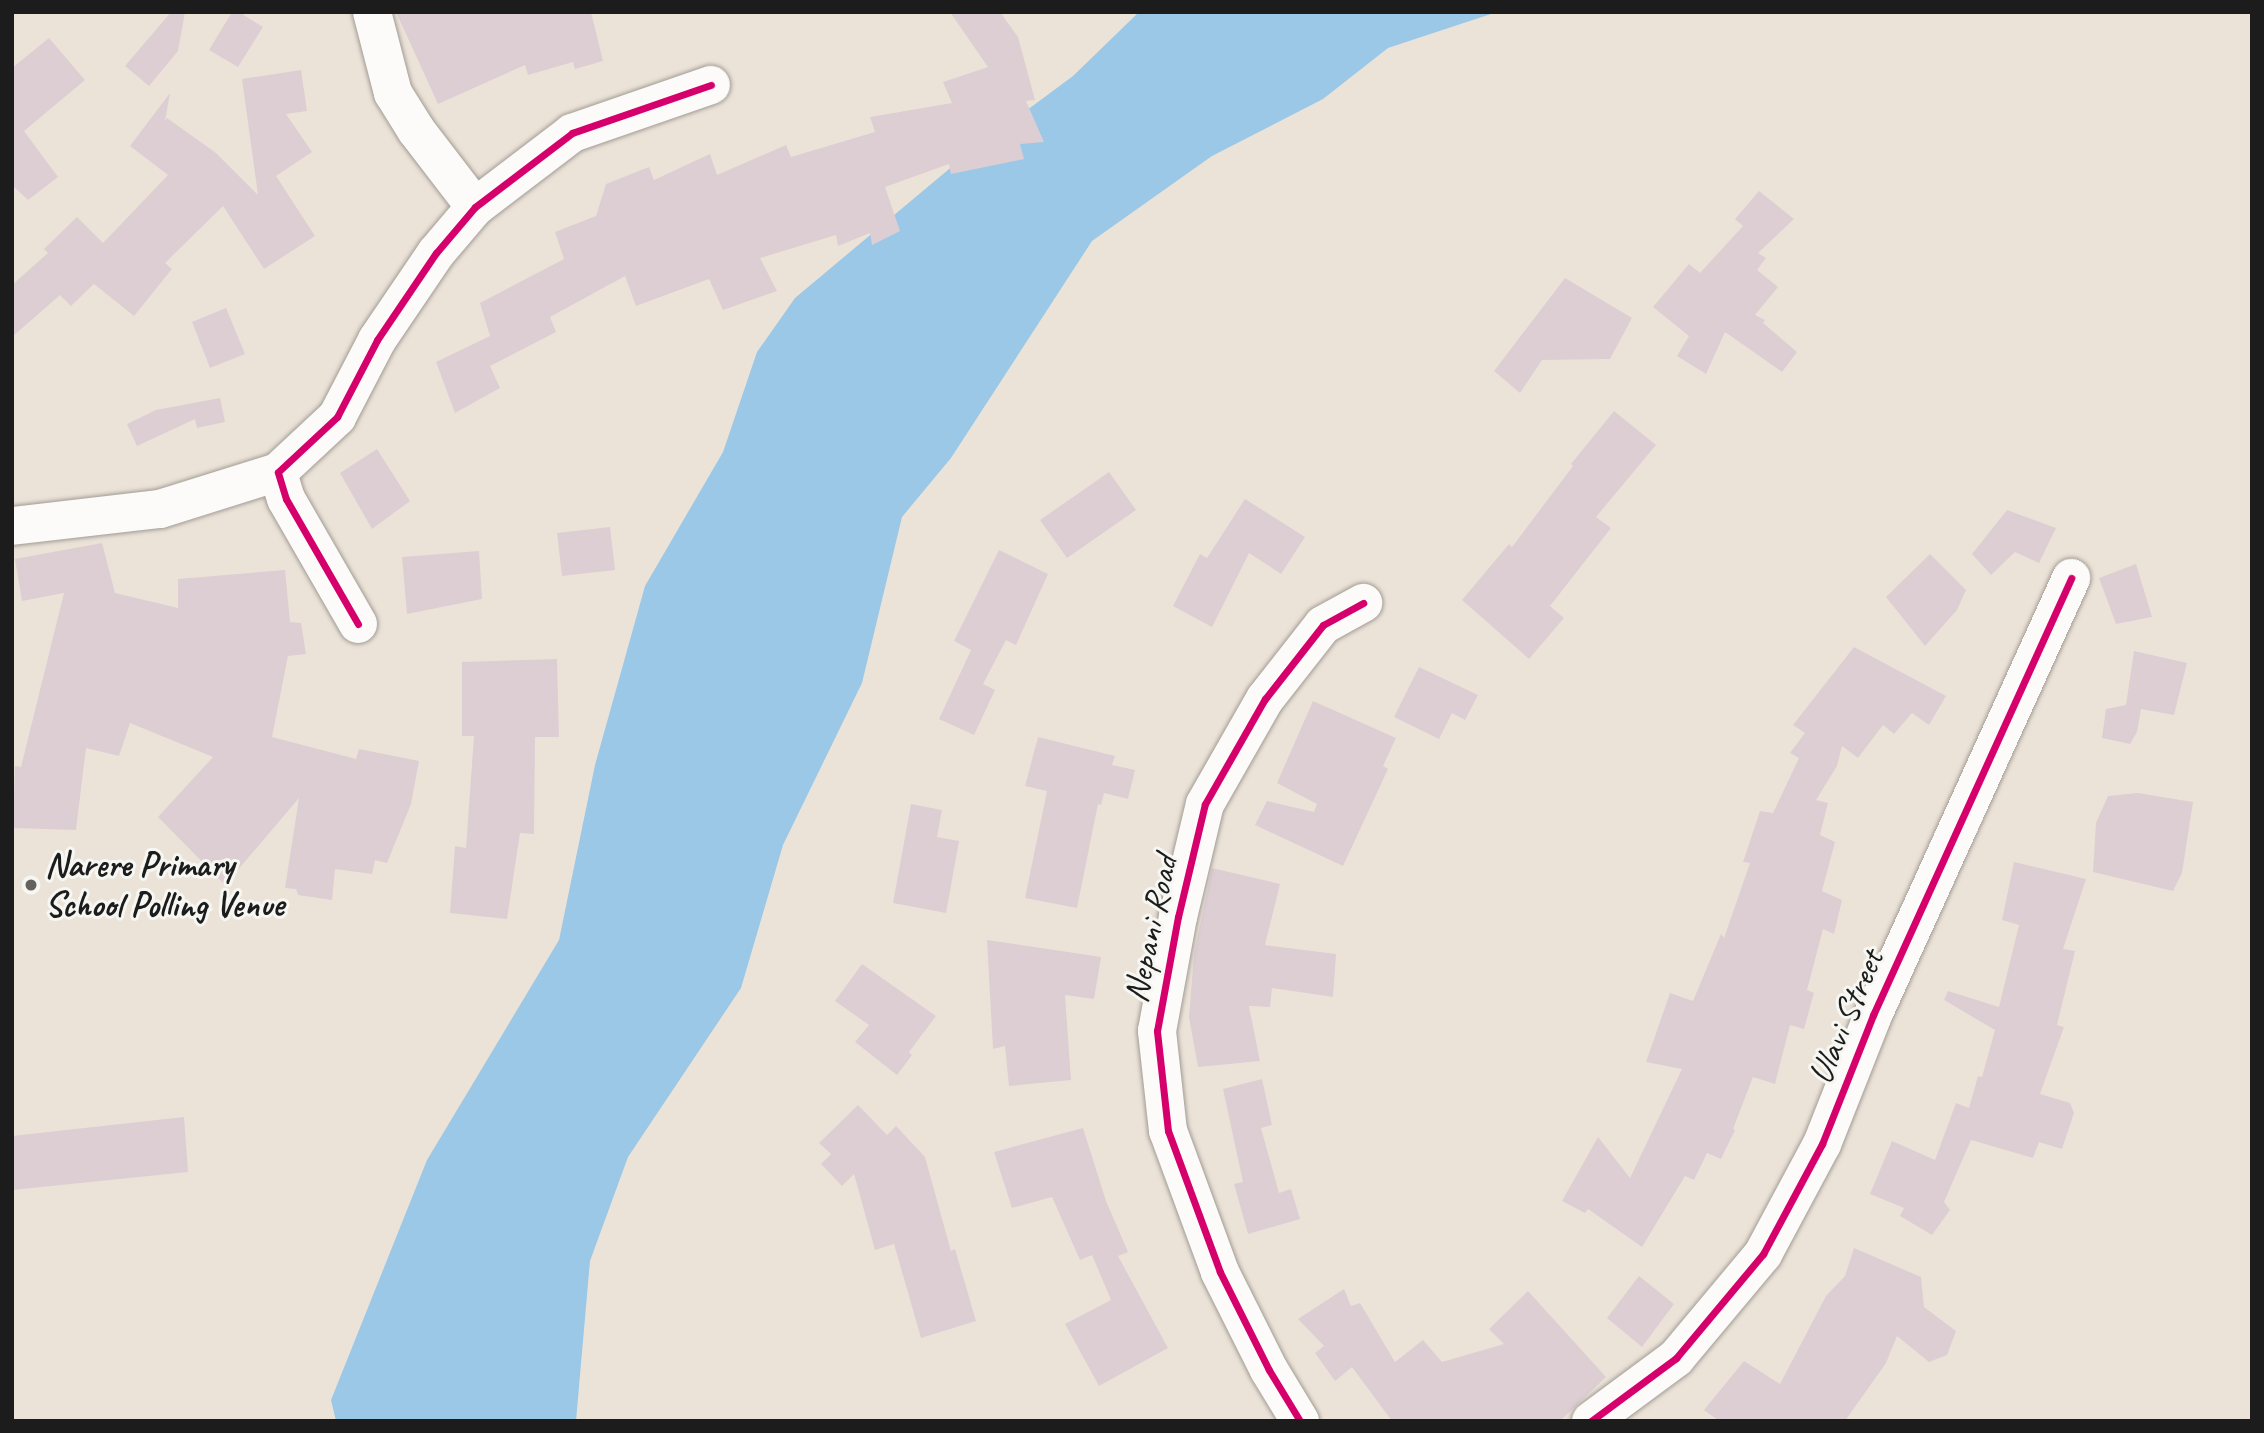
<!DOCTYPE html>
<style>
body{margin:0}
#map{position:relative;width:2264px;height:1433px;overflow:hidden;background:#ece3d8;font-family:Caveat,sans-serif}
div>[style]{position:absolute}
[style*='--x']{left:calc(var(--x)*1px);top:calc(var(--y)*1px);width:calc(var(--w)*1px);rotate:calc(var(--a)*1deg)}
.water>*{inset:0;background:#9bc8e7}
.building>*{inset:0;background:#ddced3}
.roads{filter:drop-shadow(0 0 2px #a19c95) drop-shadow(0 0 2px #a19c95)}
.minor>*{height:38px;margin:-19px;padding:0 19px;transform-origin:19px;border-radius:19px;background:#fcfbf9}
.cycleway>*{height:7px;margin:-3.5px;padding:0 3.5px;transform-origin:3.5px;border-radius:3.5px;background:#d6006c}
.dots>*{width:19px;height:19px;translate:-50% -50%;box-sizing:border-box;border:4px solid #f6f6f2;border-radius:50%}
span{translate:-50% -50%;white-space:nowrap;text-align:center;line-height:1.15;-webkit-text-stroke:6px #f6f6f2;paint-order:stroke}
.poi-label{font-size:35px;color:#1c1c1c;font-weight:700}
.left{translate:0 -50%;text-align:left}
.street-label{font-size:35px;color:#1c1c1c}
.frame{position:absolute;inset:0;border:14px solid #1c1c1c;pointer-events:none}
</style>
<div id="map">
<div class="water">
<i style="clip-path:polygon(1139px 12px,1497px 12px,1388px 48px,1323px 99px,1212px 156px,1092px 241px,951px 458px,902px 517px,862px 683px,783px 845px,741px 988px,628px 1157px,590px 1261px,576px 1421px,336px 1421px,331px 1400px,427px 1160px,559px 940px,595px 765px,645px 586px,723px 452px,757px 352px,795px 298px,961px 159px,1073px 76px)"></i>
</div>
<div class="building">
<i style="clip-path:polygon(171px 12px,185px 12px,178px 51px,149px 86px,125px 66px)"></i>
<i style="clip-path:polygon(232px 12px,239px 12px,263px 27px,238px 67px,209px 50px)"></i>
<i style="clip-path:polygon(396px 12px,591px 12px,603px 61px,575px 69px,573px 62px,528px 75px,525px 65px,438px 104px)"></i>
<i style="clip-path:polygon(950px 12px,1000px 12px,1018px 37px,1035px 100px,1026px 101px,1044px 142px,1020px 144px,1024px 159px,951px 174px,949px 164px,885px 187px,900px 231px,872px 245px,870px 233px,838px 246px,836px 235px,760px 258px,777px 291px,723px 310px,709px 279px,636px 306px,625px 276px,550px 317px,556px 332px,490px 366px,500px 388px,455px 413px,436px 362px,490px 336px,480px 303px,564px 259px,555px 232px,596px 216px,606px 184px,649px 167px,654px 180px,710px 154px,717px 175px,786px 145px,791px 157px,875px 132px,870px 117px,952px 103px,943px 82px,988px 67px)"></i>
<i style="clip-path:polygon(49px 38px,85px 80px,24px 131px,58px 177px,28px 200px,12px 185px,12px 68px)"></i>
<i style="clip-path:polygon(301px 70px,307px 111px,286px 114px,312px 152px,276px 176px,315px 236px,264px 269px,223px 206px,165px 263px,172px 269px,134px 316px,94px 284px,71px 306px,60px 295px,12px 337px,12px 285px,48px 253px,44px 249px,77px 217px,103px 243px,168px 175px,130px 146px,170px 93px,165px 121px,167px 118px,216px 153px,258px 195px,242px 79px)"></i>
<i style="clip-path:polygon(1759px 191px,1794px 219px,1758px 253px,1766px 258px,1757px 270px,1778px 287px,1755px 315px,1765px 320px,1763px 323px,1797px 352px,1782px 372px,1725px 332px,1706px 374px,1677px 356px,1689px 336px,1653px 307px,1689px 264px,1700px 273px,1743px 226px,1735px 219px)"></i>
<i style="clip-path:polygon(1565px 278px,1632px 318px,1610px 359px,1542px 360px,1520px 393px,1494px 371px)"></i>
<i style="clip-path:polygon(226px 308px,245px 354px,210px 368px,192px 322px)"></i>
<i style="clip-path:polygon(220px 398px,225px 422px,197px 428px,195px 419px,137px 446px,127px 424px,156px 410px)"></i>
<i style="clip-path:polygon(1614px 411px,1656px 445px,1596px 517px,1611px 528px,1550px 606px,1564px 618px,1529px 659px,1462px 600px,1509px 544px,1512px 547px,1573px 466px,1571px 464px)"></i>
<i style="clip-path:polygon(377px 449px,410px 501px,372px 529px,340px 473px)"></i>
<i style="clip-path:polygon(1109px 472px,1136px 510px,1067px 558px,1040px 520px)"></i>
<i style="clip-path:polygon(1245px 499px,1305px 537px,1281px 574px,1249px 553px,1212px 627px,1173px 606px,1200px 554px,1207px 558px)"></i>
<i style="clip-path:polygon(2007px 510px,2056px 528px,2039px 563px,2015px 552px,1991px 575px,1972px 554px)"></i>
<i style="clip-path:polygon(610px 527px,615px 570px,562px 576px,557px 533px)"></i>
<i style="clip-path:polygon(102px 543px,115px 593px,178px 608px,178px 579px,285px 570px,290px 622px,301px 623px,306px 654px,288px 656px,272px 737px,356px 759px,359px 749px,419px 761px,411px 804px,387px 863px,375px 860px,372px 874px,335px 869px,332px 900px,298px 895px,296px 889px,285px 888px,299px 798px,225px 885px,158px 817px,213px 757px,130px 723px,119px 756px,86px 748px,76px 830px,13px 828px,15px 766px,21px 767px,64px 593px,22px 601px,15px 559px)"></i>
<i style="clip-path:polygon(999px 550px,1048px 574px,1016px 645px,1006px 640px,983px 684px,995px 690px,974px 735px,939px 719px,971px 650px,954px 641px)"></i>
<i style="clip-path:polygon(479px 551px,482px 599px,407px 614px,402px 557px)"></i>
<i style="clip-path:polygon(1930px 554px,1966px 590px,1957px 610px,1925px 646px,1886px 597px)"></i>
<i style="clip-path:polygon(2136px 564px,2152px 617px,2116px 624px,2099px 578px)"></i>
<i style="clip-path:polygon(1854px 647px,1946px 696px,1929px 725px,1912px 713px,1894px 734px,1883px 725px,1858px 758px,1842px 746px,1837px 766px,1816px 800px,1828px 803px,1820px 835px,1835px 842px,1822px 891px,1842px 900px,1834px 934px,1823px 929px,1807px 990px,1814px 993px,1804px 1029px,1790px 1025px,1775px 1084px,1753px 1077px,1733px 1129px,1735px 1130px,1721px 1159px,1707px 1153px,1694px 1180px,1685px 1176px,1642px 1247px,1588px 1209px,1585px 1213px,1562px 1201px,1598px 1137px,1630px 1178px,1682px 1069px,1646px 1062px,1670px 993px,1693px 1001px,1721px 934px,1724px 938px,1750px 863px,1743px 862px,1760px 811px,1773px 813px,1799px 758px,1790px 753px,1805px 733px,1793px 725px)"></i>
<i style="clip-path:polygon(2134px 651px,2187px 663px,2174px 715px,2141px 709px,2137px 732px,2130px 744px,2102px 738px,2106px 709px,2126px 705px)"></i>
<i style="clip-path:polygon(557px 659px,559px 737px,535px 737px,534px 834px,520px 833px,507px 919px,450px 913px,455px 846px,466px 848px,474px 736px,462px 736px,462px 662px)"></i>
<i style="clip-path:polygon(1419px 667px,1478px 695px,1465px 720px,1452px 713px,1439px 739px,1394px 717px)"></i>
<i style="clip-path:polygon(1313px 701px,1396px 738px,1383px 766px,1388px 769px,1343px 866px,1255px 825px,1267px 801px,1314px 812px,1317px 804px,1277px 783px)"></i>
<i style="clip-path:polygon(1038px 737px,1115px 756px,1112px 765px,1135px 770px,1128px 799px,1104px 793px,1101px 805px,1098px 804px,1077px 908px,1025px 898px,1047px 791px,1025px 786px)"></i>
<i style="clip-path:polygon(2138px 793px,2193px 802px,2182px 873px,2173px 891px,2093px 872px,2096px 823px,2108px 796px)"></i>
<i style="clip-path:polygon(911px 804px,942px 810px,937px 837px,959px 841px,946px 913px,893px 903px)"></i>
<i style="clip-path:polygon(2014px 862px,2086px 879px,2063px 949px,2075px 951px,2057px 1025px,2064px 1027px,2040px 1094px,2070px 1103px,2074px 1113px,2062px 1149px,2039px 1142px,2033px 1158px,1971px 1140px,1944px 1202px,1950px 1210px,1932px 1235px,1900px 1216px,1904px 1208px,1870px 1194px,1892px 1141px,1935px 1160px,1956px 1103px,1969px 1108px,1978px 1076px,1982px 1077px,1995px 1030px,1944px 1000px,1948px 991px,1999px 1007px,2019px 925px,2002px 920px)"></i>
<i style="clip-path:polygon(1212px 868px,1280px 884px,1265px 945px,1336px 954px,1333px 997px,1272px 988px,1270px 1007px,1249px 1006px,1260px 1061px,1198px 1067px,1189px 1017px,1194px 954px)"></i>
<i style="clip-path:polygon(987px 940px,1101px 957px,1094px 999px,1065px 995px,1071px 1080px,1009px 1086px,1005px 1046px,993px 1049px)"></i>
<i style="clip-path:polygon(862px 964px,936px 1016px,909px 1052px,912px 1055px,897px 1075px,855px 1042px,869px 1025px,835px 1001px)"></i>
<i style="clip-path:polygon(1262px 1079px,1272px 1125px,1261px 1128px,1279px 1193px,1291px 1189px,1300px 1219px,1248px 1234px,1234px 1184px,1243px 1182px,1223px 1089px)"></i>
<i style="clip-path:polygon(858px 1105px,887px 1135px,896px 1126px,925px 1157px,951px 1251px,955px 1249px,976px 1321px,921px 1338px,894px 1244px,875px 1250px,854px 1174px,842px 1186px,821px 1164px,831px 1154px,819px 1143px)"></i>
<i style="clip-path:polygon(184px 1117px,188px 1172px,12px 1190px,12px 1136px)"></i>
<i style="clip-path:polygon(1083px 1128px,1106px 1201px,1128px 1252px,1118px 1256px,1168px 1348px,1099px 1386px,1065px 1324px,1111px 1300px,1092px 1255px,1080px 1260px,1052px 1197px,1012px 1208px,994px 1152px)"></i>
<i style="clip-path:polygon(1854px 1248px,1921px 1277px,1924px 1307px,1956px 1331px,1947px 1355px,1929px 1362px,1897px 1336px,1886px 1363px,1845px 1421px,1719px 1421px,1704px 1410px,1744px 1361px,1780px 1384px,1826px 1296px,1845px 1276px)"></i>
<i style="clip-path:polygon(1639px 1276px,1674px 1304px,1642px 1347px,1607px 1318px)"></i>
<i style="clip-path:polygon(1344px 1289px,1351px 1306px,1360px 1303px,1395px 1362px,1423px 1340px,1442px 1362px,1504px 1344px,1489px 1329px,1528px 1291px,1606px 1377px,1560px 1421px,1392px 1421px,1352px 1367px,1335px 1381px,1315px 1353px,1324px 1346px,1298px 1319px)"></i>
</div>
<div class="roads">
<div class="minor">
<i style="--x:372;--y:12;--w:84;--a:75.5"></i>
<i style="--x:393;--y:93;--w:44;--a:58.1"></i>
<i style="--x:416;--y:130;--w:97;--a:52.5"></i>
<i style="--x:12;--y:526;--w:149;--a:-6.6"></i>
<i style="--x:160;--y:509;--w:124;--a:-17.4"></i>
<i style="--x:358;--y:624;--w:144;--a:-119.9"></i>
<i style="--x:286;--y:499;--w:28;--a:-107"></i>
<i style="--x:278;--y:472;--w:81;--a:-43"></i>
<i style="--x:337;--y:417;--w:87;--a:-62.5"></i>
<i style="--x:377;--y:340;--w:105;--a:-55.9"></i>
<i style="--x:436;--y:253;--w:60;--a:-49.7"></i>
<i style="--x:475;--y:207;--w:122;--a:-37.3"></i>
<i style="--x:572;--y:133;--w:147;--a:-19.1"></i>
<i style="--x:1300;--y:1421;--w:60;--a:-121.3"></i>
<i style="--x:1269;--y:1370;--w:110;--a:-116.6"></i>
<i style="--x:1220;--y:1272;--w:150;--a:-110.2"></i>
<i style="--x:1168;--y:1131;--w:101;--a:-96.3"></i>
<i style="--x:1157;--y:1031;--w:116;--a:-79.6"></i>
<i style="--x:1178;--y:917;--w:116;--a:-76.6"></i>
<i style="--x:1205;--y:804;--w:121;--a:-60.3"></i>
<i style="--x:1265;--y:699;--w:94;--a:-51.9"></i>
<i style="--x:1323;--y:625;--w:46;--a:-28.8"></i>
<i style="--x:1591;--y:1421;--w:106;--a:-36.5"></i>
<i style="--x:1676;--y:1358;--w:136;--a:-50.1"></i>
<i style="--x:1763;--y:1254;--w:125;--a:-61.8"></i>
<i style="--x:1822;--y:1144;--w:139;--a:-68.4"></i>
<i style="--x:1873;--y:1015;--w:480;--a:-65.6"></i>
</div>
</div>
<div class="cycleway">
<i style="--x:358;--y:624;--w:144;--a:-119.9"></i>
<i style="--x:286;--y:499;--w:28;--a:-107"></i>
<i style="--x:278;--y:472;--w:81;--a:-43"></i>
<i style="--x:337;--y:417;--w:87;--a:-62.5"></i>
<i style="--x:377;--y:340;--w:105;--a:-55.9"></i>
<i style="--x:436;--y:253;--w:60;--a:-49.7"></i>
<i style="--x:475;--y:207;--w:122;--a:-37.3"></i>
<i style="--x:572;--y:133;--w:147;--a:-19.1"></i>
<i style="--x:1300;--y:1421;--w:60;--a:-121.3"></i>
<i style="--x:1269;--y:1370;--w:110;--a:-116.6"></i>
<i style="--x:1220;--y:1272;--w:150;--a:-110.2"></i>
<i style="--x:1168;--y:1131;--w:101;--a:-96.3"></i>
<i style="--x:1157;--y:1031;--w:116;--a:-79.6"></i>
<i style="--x:1178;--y:917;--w:116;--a:-76.6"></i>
<i style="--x:1205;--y:804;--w:121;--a:-60.3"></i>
<i style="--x:1265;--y:699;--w:94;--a:-51.9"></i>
<i style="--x:1323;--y:625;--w:46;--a:-28.8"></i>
<i style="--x:1591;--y:1421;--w:106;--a:-36.5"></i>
<i style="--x:1676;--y:1358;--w:136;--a:-50.1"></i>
<i style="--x:1763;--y:1254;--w:125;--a:-61.8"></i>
<i style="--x:1822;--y:1144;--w:139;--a:-68.4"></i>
<i style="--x:1873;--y:1015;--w:480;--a:-65.6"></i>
</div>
<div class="dots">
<i style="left:31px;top:885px;background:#65625e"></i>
</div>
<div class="poi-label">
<span class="left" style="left:45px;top:885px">Narere Primary<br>School Polling Venue</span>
</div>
<div class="street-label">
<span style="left:1151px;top:929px;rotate:-78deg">Nepani Road</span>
<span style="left:1846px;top:1017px;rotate:-67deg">Ulavi Street</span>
</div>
<div class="frame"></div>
</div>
